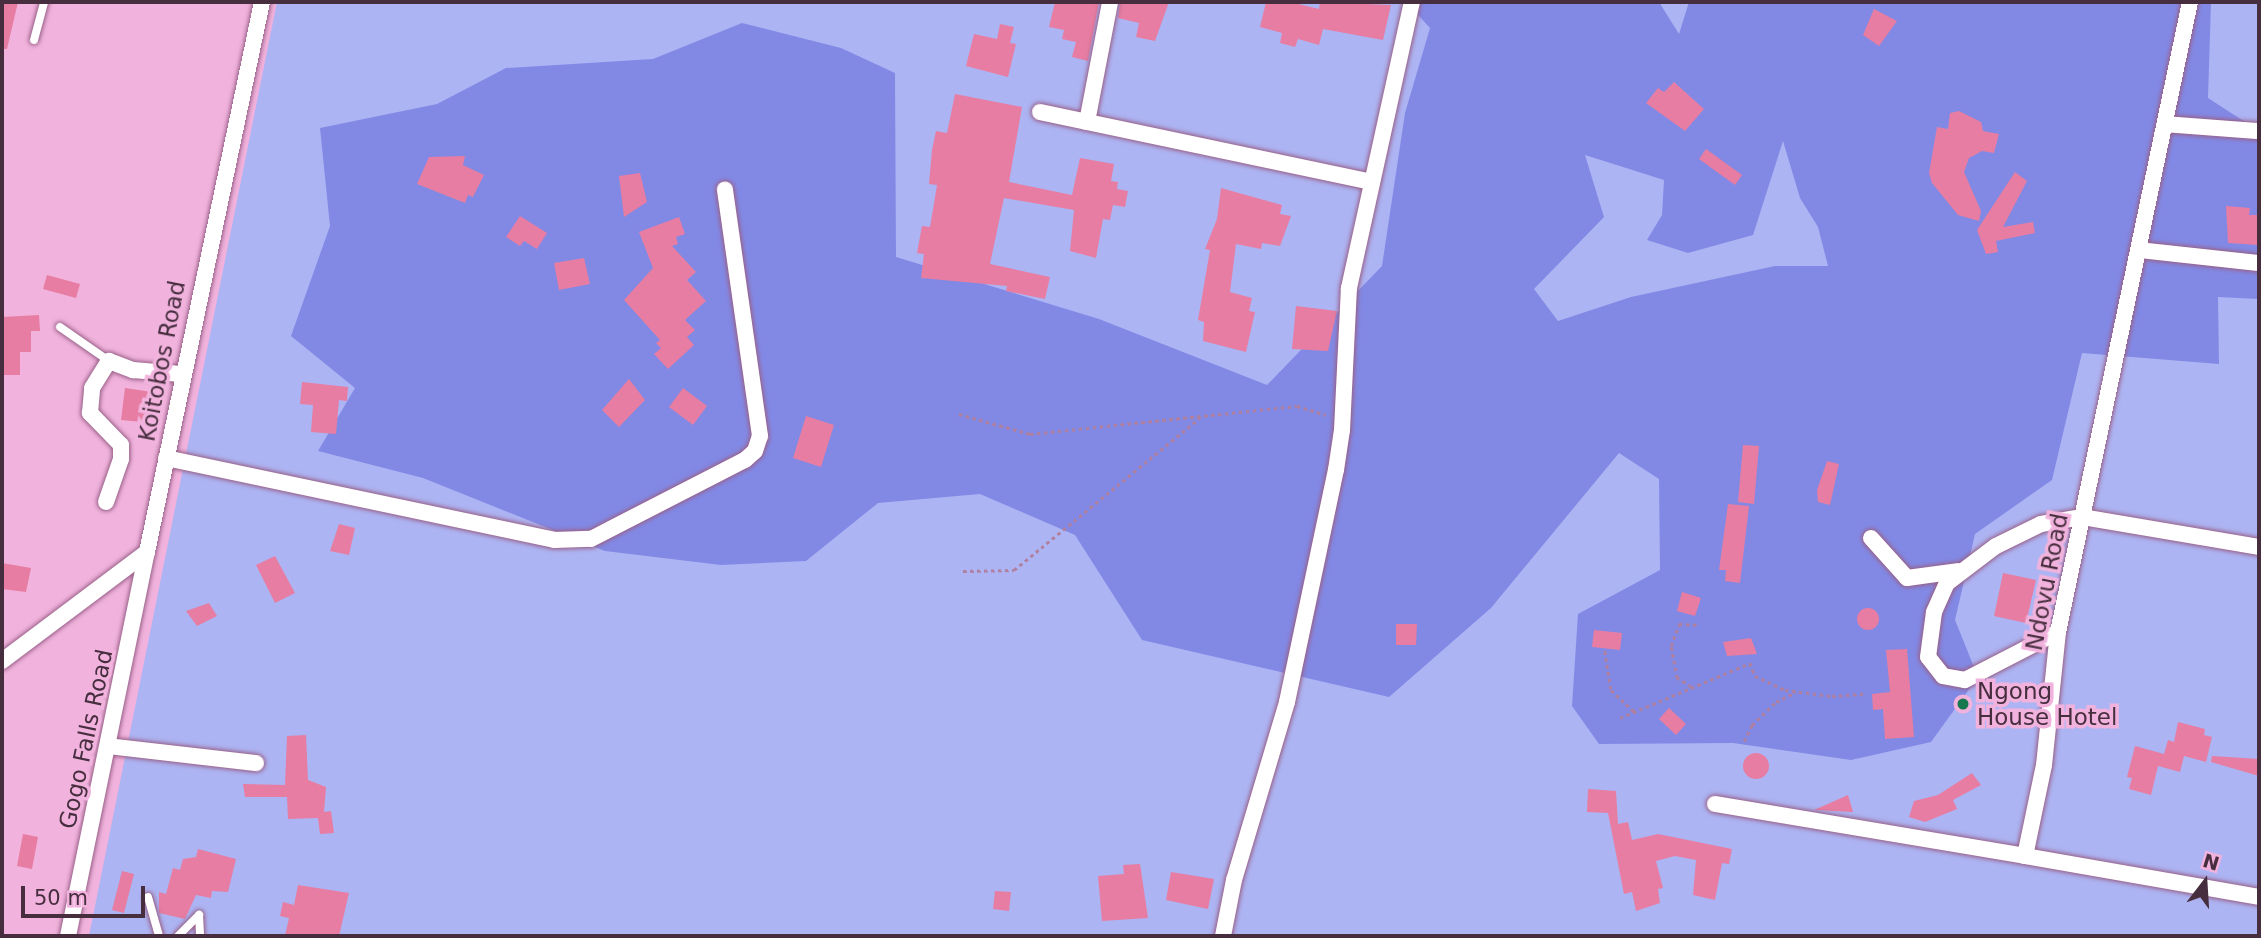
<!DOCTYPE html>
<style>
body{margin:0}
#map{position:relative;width:2261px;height:938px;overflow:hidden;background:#f1b3dd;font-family:"DejaVu Sans",sans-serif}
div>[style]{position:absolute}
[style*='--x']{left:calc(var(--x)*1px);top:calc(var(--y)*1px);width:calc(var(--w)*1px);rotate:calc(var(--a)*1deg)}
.green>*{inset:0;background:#adb4f3}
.forest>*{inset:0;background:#8289e5}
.building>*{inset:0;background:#e77da2}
.round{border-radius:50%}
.path>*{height:2.5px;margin-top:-1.25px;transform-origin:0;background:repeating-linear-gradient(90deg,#b080a1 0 3.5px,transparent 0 7px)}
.roads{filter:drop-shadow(0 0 2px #996088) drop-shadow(0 0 2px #996088)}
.lane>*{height:8px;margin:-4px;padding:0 4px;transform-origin:4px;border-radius:4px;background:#fff}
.street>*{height:16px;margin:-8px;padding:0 8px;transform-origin:8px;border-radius:8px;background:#fff}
.dots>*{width:19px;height:19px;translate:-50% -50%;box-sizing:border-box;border:4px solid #f1b3dd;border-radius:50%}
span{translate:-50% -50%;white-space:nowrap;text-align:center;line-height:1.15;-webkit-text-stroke:7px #f1b3dd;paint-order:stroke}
.street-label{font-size:23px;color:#472e3f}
.poi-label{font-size:23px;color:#472e3f}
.left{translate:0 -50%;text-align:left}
.frame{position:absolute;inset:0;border:4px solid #472e3f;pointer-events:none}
.north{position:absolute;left:2170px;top:847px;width:70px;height:70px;-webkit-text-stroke:5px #f1b3dd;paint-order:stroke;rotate:17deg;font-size:19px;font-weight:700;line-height:28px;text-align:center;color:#472e3f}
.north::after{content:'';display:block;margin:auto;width:24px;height:32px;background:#472e3f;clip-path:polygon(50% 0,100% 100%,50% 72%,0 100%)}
.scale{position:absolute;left:21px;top:886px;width:124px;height:32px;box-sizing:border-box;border:4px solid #472e3f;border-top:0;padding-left:9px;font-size:21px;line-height:24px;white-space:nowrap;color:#472e3f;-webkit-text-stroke:5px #f1b3dd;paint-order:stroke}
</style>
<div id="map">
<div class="green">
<i style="clip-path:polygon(277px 2px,2259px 2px,2259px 936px,89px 936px)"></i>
</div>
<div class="forest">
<i style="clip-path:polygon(evenodd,1406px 2px,1659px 2px,1679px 34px,1689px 2px,2211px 2px,2208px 98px,2259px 131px,2259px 299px,2218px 297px,2219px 364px,2082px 353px,2052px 480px,1975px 534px,1955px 620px,1978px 677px,1931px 742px,1851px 760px,1733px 743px,1599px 744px,1572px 706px,1578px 614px,1660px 570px,1659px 479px,1619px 453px,1491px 608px,1389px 697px,1142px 640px,1075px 535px,980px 494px,878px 503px,806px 561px,721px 565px,605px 551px,423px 478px,318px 451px,355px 388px,291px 336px,330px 226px,320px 128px,437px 104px,506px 68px,653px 59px,742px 23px,841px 48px,895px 73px,896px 257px,1099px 319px,1267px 385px,1382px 266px,1405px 113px,1430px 28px,1406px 2px,1783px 141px,1800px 198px,1818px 227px,1828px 266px,1775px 266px,1631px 297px,1558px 321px,1534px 289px,1604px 217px,1585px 155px,1664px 180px,1662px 215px,1647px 240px,1688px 253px,1753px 235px,1783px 141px)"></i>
</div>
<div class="building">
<i style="clip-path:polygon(2px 2px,18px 2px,7px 49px,2px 49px)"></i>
<i style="clip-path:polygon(1055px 2px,1099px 2px,1088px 61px,1072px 57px,1076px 42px,1062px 39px,1064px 30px,1049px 27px)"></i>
<i style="clip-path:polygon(1120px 2px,1169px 2px,1155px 41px,1136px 37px,1139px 23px,1118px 18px)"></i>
<i style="clip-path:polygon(1266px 2px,1290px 2px,1319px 9px,1320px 2px,1391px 5px,1383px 40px,1323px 29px,1319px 45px,1298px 39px,1295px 47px,1280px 43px,1282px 33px,1260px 27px)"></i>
<i style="clip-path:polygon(1874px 9px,1897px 21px,1879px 46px,1863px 35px)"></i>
<i style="clip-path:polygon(1000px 24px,1014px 27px,1010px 43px,1016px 44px,1008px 77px,966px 66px,974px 34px,997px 39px)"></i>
<i style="clip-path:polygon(1674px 82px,1704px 109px,1685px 131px,1646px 103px,1658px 88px,1664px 92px)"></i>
<i style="clip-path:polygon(955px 94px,1022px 107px,1009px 182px,1072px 195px,1080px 158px,1114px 164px,1111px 181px,1118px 182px,1117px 189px,1128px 191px,1125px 207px,1113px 205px,1110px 220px,1103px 219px,1096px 258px,1070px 251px,1074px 210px,1004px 198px,990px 264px,1050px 277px,1045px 299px,1006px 291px,1007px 286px,921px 278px,924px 254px,917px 253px,922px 226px,930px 227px,937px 185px,929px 184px,932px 150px,936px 131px,947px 133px)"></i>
<i style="clip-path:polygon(1959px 111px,1981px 122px,1983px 131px,1999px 134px,1994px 153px,1982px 151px,1969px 158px,1964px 172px,1981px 211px,1979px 221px,1958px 215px,1932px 183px,1929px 173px,1937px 127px,1948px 129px,1950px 113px)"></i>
<i style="clip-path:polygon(1706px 149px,1742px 175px,1735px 185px,1699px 159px)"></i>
<i style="clip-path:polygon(465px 156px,463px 165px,484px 175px,473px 197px,468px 195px,465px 203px,417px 184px,429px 157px)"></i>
<i style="clip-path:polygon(2015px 172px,2027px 181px,2003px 227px,2033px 222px,2035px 233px,1996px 241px,1998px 252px,1986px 254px,1977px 230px)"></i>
<i style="clip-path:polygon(640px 173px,647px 202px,624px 217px,619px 176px)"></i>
<i style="clip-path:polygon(1221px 188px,1282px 205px,1280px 214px,1291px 216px,1280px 246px,1262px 243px,1261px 249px,1236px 244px,1230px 292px,1252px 298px,1249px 311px,1255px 312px,1246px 352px,1203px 341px,1204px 322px,1198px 320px,1210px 250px,1205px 249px,1217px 219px)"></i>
<i style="clip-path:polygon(2226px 206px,2250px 208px,2249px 215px,2259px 215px,2258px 245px,2228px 243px)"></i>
<i style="clip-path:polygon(520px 216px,547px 233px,537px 249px,524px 241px,520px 246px,506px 237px)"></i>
<i style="clip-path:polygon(679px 217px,685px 234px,676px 237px,678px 244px,672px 246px,696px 272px,687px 280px,706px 301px,685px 320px,695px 330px,687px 337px,694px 345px,668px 369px,654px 354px,661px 348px,656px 343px,660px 340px,624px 300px,653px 268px,639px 232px)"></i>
<i style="clip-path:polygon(584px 258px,590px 284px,559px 290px,554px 263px)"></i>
<i style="clip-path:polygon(47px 275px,80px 284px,76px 298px,43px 289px)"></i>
<i style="clip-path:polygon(1296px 306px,1337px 311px,1328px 351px,1292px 349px)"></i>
<i style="clip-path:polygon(39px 315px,40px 331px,31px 331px,31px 352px,20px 352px,20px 375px,2px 375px,2px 317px)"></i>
<i style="clip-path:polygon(629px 379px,645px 400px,619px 427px,602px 410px)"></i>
<i style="clip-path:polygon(302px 382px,348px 387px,347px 401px,339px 400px,336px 434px,311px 432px,313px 405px,300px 404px)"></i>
<i style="clip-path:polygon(125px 388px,159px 393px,153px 423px,121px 420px)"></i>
<i style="clip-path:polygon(683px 388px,707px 406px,693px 425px,669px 407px)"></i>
<i style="clip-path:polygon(806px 416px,834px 425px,821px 467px,793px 458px)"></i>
<i style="clip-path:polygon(1743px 445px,1759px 446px,1754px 504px,1738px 502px)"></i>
<i style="clip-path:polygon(1827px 461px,1839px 464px,1830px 505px,1818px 502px,1817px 490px)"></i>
<i style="clip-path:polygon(1728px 504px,1749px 506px,1740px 583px,1725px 581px,1726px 570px,1719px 570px)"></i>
<i style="clip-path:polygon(339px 524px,355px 528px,349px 555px,330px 551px)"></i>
<i style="clip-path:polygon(275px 556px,295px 593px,275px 603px,256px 565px)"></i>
<i style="clip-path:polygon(2px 563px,31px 568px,26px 592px,2px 589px)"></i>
<i style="clip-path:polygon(2003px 573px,2036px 580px,2026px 623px,1994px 616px)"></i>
<i style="clip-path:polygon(1682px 592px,1701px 598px,1695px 616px,1677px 611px)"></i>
<i style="clip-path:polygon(209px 603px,217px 616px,197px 626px,186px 611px)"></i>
<i class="round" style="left:1857px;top:608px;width:22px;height:22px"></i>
<i style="clip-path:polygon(1396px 624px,1417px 624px,1416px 645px,1396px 645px)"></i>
<i style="clip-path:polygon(1594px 630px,1622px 633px,1620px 650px,1592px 647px)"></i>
<i style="clip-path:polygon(1751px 638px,1757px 654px,1727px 656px,1723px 642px)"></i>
<i style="clip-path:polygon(1907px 649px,1914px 737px,1885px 739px,1883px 709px,1873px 710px,1872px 694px,1890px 692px,1886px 650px)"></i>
<i style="clip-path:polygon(1669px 708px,1686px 724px,1676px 735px,1659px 719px)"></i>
<i style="clip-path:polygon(2178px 722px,2205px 729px,2204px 735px,2212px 737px,2206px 762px,2184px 756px,2180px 772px,2158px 766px,2151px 795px,2129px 789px,2132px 778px,2127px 777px,2135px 746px,2164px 754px,2168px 740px,2174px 742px)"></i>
<i style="clip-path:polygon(306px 735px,308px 780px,326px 787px,324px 812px,331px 811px,334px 833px,320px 834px,318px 818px,288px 819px,287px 797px,245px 797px,243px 784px,285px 785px,287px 736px)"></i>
<i class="round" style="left:1743px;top:753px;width:26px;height:26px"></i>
<i style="clip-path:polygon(2212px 756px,2259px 759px,2259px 776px,2211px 762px)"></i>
<i style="clip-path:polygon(1972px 773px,1981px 785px,1953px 800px,1957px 809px,1925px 822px,1909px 817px,1914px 801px,1938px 795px)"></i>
<i style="clip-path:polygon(1588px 789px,1616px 791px,1618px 824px,1628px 822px,1632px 840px,1658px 834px,1732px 849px,1729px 864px,1722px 863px,1715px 900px,1693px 895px,1696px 860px,1675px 856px,1656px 861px,1663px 888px,1658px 889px,1660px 903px,1636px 911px,1632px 892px,1624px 894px,1608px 813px,1587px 812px)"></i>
<i style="clip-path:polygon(1848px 795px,1853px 812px,1814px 810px)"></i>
<i style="clip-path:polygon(23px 834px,38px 837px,32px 869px,17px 866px)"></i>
<i style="clip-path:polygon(198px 849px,236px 859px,228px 892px,212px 891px,211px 898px,196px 895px,185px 919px,159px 913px,159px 892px,166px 894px,173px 868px,180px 870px,183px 859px,196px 857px)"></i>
<i style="clip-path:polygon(1140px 864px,1148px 918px,1102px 921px,1098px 876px,1124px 874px,1123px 865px)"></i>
<i style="clip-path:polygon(122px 871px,134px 874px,124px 913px,112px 910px)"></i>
<i style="clip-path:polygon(1171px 872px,1214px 879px,1208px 909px,1166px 900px)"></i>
<i style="clip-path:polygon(298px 885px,349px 893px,339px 936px,285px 936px,289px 918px,280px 916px,283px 902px,294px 905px)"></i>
<i style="clip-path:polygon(995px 891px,1011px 892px,1009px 911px,993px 909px)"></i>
</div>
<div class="path">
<i style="--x:959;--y:414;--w:74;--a:15.7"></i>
<i style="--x:1030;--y:434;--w:268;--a:-6"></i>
<i style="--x:1297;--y:406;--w:30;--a:17"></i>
<i style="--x:963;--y:571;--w:51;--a:-1.1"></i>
<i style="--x:1014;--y:570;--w:240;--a:-39.3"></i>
<i style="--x:1605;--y:651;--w:39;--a:81"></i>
<i style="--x:1611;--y:690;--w:34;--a:43"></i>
<i style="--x:1691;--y:687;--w:17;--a:-147"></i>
<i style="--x:1677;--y:678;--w:33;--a:-101"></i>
<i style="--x:1671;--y:646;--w:23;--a:-70"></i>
<i style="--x:1679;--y:624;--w:21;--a:3"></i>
<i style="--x:1620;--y:718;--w:141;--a:-22.9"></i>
<i style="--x:1750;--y:663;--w:14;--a:69"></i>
<i style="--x:1755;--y:676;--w:33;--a:25"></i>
<i style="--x:1785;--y:690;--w:47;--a:7.3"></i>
<i style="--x:1832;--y:696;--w:31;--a:-4"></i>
<i style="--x:1744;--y:741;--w:18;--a:-63"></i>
<i style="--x:1752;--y:725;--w:33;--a:-44"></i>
<i style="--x:1776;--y:702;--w:22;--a:-27"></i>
</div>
<div class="roads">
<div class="lane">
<i style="--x:34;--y:40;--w:39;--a:-75"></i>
<i style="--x:60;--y:327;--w:60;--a:34.8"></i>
<i style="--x:148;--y:897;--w:41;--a:74.2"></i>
<i style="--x:178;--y:936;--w:30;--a:-45"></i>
<i style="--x:199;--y:915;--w:21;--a:87"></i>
</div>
<div class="street">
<i style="--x:2190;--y:2;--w:644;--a:101.83"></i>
<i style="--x:2058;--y:632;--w:134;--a:96"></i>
<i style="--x:2044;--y:765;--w:93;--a:101.8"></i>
<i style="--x:2025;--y:856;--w:238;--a:9.9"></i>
<i style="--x:1040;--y:112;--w:339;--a:11.9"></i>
<i style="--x:1087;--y:122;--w:122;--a:-79.1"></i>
<i style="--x:2165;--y:124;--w:94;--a:4.3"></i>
<i style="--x:2139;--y:250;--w:121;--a:6.2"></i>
<i style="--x:166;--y:458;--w:397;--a:11.9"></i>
<i style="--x:554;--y:540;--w:37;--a:-2"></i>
<i style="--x:591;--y:539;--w:173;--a:-27.2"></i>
<i style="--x:745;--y:460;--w:13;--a:-42"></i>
<i style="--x:755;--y:451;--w:16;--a:-72"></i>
<i style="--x:760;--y:436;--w:249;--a:-98.1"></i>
<i style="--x:106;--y:502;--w:46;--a:-70.8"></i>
<i style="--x:121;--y:459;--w:14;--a:-90"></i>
<i style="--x:121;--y:445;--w:45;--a:-134.1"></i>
<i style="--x:90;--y:413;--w:25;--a:-85"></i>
<i style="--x:92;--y:388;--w:32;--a:-58"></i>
<i style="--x:109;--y:361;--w:26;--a:21"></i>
<i style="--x:133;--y:370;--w:48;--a:4.8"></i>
<i style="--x:1871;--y:538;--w:54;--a:48"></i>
<i style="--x:1907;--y:578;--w:51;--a:-7.8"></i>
<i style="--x:2058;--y:632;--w:105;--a:152.7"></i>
<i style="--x:1965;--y:680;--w:22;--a:-170"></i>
<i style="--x:1943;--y:676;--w:24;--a:-128"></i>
<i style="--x:1928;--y:657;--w:45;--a:-82.4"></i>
<i style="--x:1934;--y:612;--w:32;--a:-66"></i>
<i style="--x:1947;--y:583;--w:61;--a:-37.1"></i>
<i style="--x:1996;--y:546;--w:50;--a:-26.1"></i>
<i style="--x:2041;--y:524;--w:42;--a:-9.7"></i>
<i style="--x:2082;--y:517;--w:180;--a:9.6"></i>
<i style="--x:2;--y:661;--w:181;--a:-36.9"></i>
<i style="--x:147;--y:552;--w:562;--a:-78.19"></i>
<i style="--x:108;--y:746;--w:149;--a:6.6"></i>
<i style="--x:1715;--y:804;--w:314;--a:9.5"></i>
<i style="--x:68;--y:936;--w:392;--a:-78.4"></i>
<i style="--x:1223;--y:936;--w:57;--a:-78.9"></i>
<i style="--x:1234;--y:880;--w:186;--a:-73.4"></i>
<i style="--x:1287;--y:702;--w:237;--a:-78.1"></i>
<i style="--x:1336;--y:470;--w:40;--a:-81.5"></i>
<i style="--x:1342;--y:430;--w:142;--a:-87.2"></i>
<i style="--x:1349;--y:288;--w:293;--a:-77.6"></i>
</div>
</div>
<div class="dots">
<i style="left:1963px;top:704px;background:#17774d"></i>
</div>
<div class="street-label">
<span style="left:162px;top:361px;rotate:-79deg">Koitobos Road</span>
<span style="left:2047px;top:582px;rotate:-79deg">Ndovu Road</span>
<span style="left:86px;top:739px;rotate:-78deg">Gogo Falls Road</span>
</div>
<div class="poi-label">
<span class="left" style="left:1977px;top:704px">Ngong<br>House Hotel</span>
</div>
<div class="frame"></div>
<div class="north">N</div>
<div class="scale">50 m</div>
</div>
